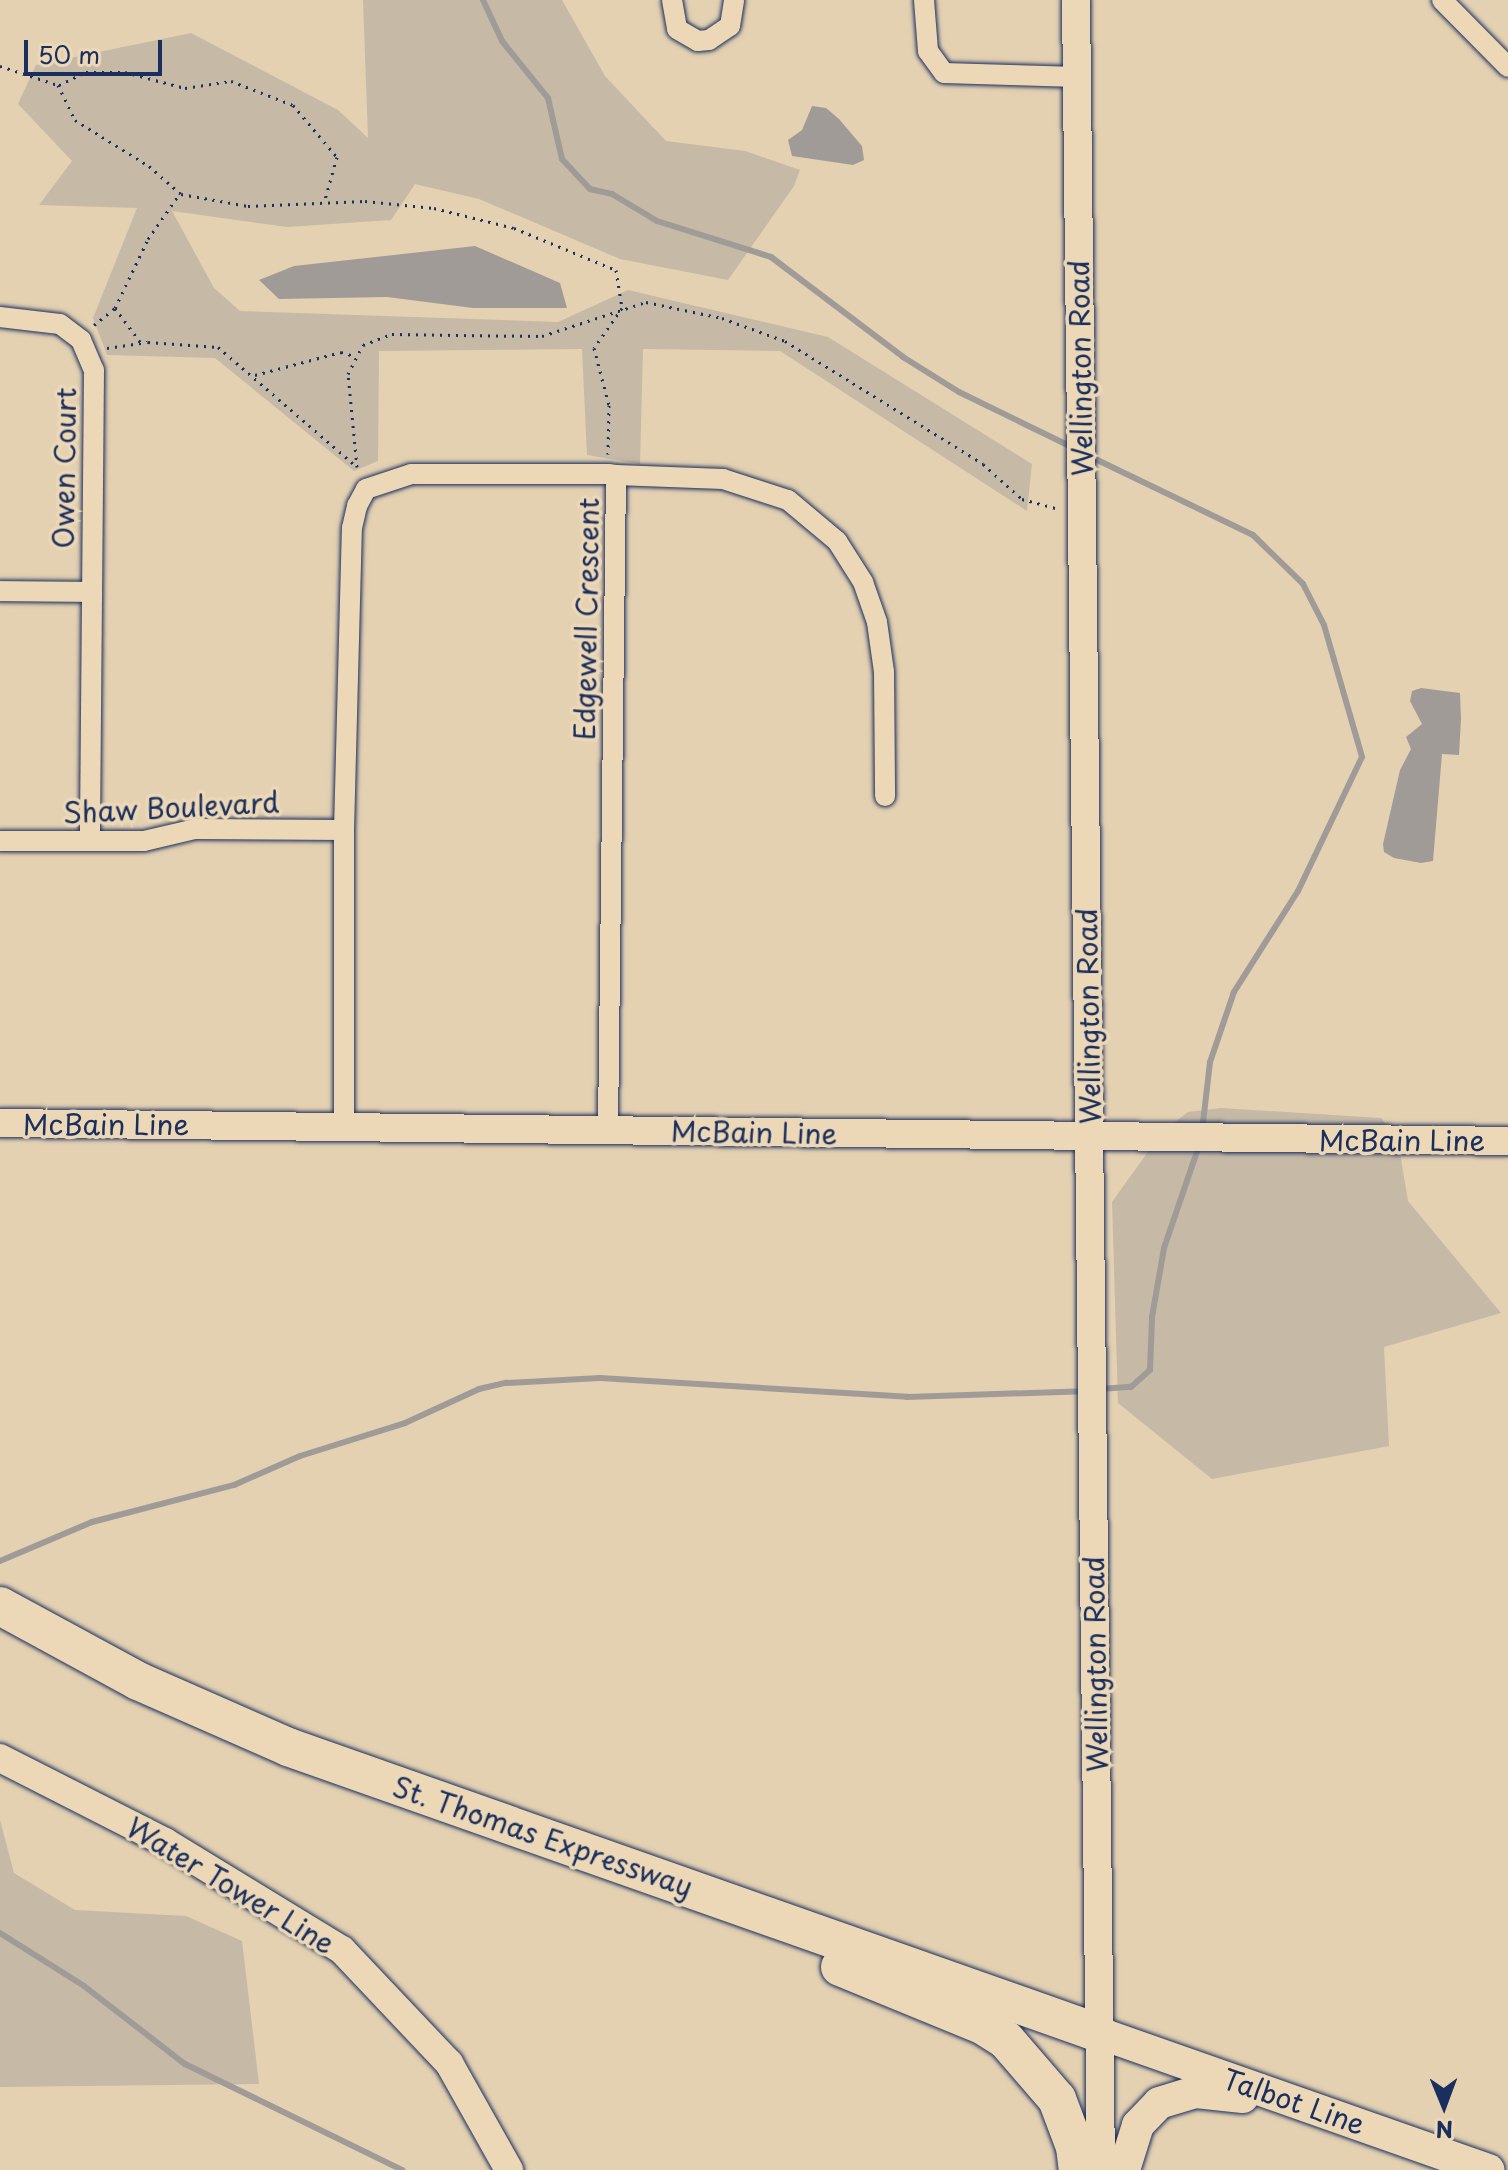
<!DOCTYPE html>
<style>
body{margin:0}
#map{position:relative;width:1508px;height:2170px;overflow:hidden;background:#e4d1b2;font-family:"Playpen Sans",sans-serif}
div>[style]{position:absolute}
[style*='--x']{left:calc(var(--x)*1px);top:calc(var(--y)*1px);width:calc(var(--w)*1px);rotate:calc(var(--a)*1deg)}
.green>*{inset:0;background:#c6b9a6}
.water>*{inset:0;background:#a19b98}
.stream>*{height:6px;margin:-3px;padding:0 3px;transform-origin:3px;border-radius:3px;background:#a19b98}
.path>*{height:3px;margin-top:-1.5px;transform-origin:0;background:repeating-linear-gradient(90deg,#1b2f5e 0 2px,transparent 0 8px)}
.roads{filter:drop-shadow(0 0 2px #1b2f5e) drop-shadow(0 0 2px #1b2f5e)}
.street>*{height:20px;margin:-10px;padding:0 10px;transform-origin:10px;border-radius:10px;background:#ecd8b6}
.secondary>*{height:28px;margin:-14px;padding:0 14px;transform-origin:14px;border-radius:14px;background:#ecd8b6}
.primary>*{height:32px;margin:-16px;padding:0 16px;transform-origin:16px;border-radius:16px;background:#ecd8b6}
.highway>*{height:38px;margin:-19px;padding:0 19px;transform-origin:19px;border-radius:19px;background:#ecd8b6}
span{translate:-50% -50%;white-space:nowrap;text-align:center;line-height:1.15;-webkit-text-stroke:7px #ecd8b6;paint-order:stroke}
.street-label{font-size:28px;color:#1b2f5e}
.north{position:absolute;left:1404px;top:2066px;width:80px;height:80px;-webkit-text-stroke:6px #ecd8b6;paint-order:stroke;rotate:179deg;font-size:22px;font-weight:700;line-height:32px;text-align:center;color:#1b2f5e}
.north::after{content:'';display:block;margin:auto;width:28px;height:36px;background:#1b2f5e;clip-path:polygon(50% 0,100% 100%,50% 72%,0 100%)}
.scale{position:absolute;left:24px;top:40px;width:138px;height:36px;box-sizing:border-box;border:4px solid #1b2f5e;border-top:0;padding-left:10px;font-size:24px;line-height:28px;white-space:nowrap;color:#1b2f5e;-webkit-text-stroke:6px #ecd8b6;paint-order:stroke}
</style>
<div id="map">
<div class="green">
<i style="clip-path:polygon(363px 0,562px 0,605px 76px,666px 141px,745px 151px,800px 170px,794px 186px,728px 280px,620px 259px,479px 199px,415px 184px,391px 220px,287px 227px,172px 211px,214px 288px,240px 311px,558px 322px,628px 290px,828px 337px,1032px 464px,1027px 511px,780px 351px,643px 349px,640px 464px,587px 455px,582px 349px,379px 351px,378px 461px,354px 471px,215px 358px,107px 355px,93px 318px,137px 208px,39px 205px,72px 161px,18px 104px,36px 65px,191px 33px,338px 110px,368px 138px)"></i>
<i style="clip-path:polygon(1221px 1108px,1381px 1118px,1398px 1141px,1408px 1201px,1501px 1313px,1384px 1347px,1389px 1446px,1212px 1479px,1118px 1403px,1112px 1202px,1162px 1132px,1188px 1112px)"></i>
<i style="clip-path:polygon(0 1820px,14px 1873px,75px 1910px,186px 1916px,242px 1941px,259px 2084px,0 2087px)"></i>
</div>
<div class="water">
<i style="clip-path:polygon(812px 106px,826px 108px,839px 119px,862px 146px,864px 160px,853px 165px,792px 156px,788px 140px,802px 130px)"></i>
<i style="clip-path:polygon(475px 246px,560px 283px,567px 308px,473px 308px,387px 297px,279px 299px,259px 280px,294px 266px)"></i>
<i style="clip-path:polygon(1421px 688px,1460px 693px,1461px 719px,1459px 755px,1442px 754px,1433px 861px,1421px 863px,1394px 858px,1384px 852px,1383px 844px,1400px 770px,1411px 749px,1406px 737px,1422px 724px,1410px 701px,1412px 691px)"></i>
</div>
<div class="stream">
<i style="--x:483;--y:0;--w:45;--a:65.1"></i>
<i style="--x:502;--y:41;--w:73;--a:51.1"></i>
<i style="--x:548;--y:98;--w:63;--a:77.1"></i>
<i style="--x:562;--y:159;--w:41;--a:47"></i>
<i style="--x:590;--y:189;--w:23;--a:13"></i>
<i style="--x:612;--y:194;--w:52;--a:31"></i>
<i style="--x:657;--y:221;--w:120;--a:17.5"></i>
<i style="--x:771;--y:257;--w:166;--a:37.1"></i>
<i style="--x:903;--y:357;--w:66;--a:32"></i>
<i style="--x:959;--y:392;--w:126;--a:26"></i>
<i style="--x:1089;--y:456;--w:182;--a:25.7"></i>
<i style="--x:1253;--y:535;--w:70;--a:44.4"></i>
<i style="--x:1303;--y:584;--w:46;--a:62.9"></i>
<i style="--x:1324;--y:625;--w:137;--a:73.9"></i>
<i style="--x:1362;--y:757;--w:148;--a:115.5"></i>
<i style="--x:1298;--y:891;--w:120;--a:122.4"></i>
<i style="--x:1234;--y:992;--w:74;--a:108.9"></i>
<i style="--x:1210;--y:1062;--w:69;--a:96.6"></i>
<i style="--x:1099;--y:1389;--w:32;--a:-4"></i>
<i style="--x:1131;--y:1387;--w:25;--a:-42"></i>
<i style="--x:1150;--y:1370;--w:53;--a:-87.8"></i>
<i style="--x:1152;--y:1317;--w:70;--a:-80.1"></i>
<i style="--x:1164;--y:1248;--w:108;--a:-71.1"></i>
<i style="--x:0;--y:1561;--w:100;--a:-23"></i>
<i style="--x:92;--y:1522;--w:147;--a:-14.6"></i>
<i style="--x:234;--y:1485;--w:72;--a:-23.7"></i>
<i style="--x:300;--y:1456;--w:110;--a:-17.4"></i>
<i style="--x:405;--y:1423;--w:81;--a:-24.7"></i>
<i style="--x:479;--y:1389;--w:28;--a:-13"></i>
<i style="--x:506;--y:1383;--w:94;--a:-3"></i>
<i style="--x:600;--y:1378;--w:308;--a:3.5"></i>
<i style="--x:907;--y:1397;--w:177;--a:-1.9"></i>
<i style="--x:0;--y:1933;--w:99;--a:32.2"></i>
<i style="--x:84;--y:1986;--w:128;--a:37.7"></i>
<i style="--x:185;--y:2064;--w:242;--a:26"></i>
</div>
<div class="path">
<i style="--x:0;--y:66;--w:61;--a:18.1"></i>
<i style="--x:58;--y:85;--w:39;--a:64"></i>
<i style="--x:75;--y:120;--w:87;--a:31.9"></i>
<i style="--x:149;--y:166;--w:43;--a:41.2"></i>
<i style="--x:181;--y:194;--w:68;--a:10.2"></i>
<i style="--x:248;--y:206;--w:117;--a:-2.4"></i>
<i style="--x:365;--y:201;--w:69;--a:5.8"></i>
<i style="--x:434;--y:208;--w:82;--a:14"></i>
<i style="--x:514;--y:228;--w:110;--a:22.4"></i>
<i style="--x:616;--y:270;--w:38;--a:81"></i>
<i style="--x:622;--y:308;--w:49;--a:125"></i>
<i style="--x:594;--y:348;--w:59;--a:75.3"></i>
<i style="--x:609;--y:405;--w:49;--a:91.2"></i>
<i style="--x:59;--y:85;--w:30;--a:-26"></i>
<i style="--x:86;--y:72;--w:39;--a:0"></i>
<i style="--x:125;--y:72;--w:62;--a:14.9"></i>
<i style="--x:185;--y:88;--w:47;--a:-8.7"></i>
<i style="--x:231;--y:81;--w:66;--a:21.2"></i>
<i style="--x:293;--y:105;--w:68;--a:49.8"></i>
<i style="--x:337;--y:157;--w:48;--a:105.8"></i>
<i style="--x:115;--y:308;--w:44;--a:53.4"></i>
<i style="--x:94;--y:325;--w:27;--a:-39"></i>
<i style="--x:115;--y:308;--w:76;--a:-64.4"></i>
<i style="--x:148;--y:239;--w:52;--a:-55.1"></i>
<i style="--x:107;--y:348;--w:41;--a:-8.3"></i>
<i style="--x:148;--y:342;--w:70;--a:4.1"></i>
<i style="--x:218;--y:347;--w:184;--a:40.8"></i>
<i style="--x:255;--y:375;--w:89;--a:-15"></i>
<i style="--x:341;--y:352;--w:14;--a:17"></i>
<i style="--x:357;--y:467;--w:93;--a:-95.5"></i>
<i style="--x:348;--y:374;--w:33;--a:-63"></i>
<i style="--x:363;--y:345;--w:31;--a:-21"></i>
<i style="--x:392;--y:334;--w:150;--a:0.8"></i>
<i style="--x:542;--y:336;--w:109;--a:-18.1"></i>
<i style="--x:646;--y:302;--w:78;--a:11.9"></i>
<i style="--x:722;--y:318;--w:67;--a:20.1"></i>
<i style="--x:785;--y:341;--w:233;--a:31.8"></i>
<i style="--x:983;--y:464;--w:52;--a:41.9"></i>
<i style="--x:1022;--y:499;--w:39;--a:15"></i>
</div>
<div class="roads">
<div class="street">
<i style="--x:672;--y:0;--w:29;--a:80"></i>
<i style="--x:677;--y:29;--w:24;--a:30"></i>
<i style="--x:698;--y:41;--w:11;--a:-5"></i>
<i style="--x:709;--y:40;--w:25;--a:-34"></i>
<i style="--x:730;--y:26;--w:26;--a:-81"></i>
<i style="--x:924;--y:0;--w:51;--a:85.5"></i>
<i style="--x:928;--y:51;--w:27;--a:54"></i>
<i style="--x:944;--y:73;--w:133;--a:1.7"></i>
<i style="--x:1442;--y:0;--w:94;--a:45.4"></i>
<i style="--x:0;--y:317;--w:60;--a:6.7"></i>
<i style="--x:60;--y:324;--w:26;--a:37"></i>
<i style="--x:81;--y:340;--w:33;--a:67"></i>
<i style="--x:94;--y:370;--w:471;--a:90.5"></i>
<i style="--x:616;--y:475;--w:107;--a:2.1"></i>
<i style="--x:723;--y:479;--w:68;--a:17.9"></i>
<i style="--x:788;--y:500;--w:64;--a:39.9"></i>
<i style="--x:837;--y:541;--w:49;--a:57.6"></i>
<i style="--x:863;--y:582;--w:42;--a:70.7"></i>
<i style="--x:877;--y:622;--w:50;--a:82"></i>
<i style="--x:884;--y:672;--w:124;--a:89.5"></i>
<i style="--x:0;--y:591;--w:89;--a:0.6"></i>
<i style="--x:0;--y:841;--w:144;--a:0"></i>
<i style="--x:144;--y:841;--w:52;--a:-13.2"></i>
<i style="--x:195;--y:829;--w:149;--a:0.4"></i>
<i style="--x:344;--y:1126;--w:296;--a:-90"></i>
<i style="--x:344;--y:830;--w:302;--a:-88.5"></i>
<i style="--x:352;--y:528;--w:23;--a:-77"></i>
<i style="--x:357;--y:506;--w:19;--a:-62"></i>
<i style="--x:366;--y:489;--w:47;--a:-18.4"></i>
<i style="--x:411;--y:474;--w:197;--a:0"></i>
<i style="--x:608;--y:474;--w:8;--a:7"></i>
<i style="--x:616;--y:475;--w:654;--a:90.7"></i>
</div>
<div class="secondary">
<i style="--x:1076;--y:0;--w:2170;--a:89.34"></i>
<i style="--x:0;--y:1123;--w:1508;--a:0.68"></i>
<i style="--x:0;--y:1758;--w:185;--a:27"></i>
<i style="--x:165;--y:1842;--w:207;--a:31.4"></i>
<i style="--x:342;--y:1950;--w:156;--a:46.6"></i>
<i style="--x:449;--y:2063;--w:123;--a:60.7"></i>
</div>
<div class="primary">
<i style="--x:1099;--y:2033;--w:413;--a:19.4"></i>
<i style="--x:1124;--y:2170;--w:47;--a:-72.7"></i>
<i style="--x:1138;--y:2125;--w:30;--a:-46"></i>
<i style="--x:1159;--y:2103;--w:39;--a:-17"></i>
<i style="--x:1196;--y:2092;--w:47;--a:6.1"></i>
</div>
<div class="highway">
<i style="--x:0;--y:1606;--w:157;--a:28.5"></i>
<i style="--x:138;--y:1681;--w:164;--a:23.7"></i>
<i style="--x:288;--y:1747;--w:860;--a:19.43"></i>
<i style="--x:840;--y:1967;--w:153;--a:22.2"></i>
<i style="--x:982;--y:2025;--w:28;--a:32"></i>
<i style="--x:1006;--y:2040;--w:78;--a:49.2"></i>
<i style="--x:1057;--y:2099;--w:51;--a:69.4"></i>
<i style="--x:1075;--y:2147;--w:23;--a:83"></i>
</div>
</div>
<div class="street-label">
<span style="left:1080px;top:368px;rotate:-91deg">Wellington Road</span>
<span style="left:64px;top:468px;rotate:-89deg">Owen Court</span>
<span style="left:586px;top:619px;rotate:-89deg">Edgewell Crescent</span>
<span style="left:171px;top:807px;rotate:-3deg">Shaw Boulevard</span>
<span style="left:1088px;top:1016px;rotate:-91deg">Wellington Road</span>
<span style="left:106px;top:1124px">McBain Line</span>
<span style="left:754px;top:1132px;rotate:1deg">McBain Line</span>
<span style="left:1402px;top:1140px">McBain Line</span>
<span style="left:1095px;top:1664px;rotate:-91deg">Wellington Road</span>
<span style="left:543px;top:1836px;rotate:19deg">St. Thomas Expressway</span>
<span style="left:231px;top:1885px;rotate:31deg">Water Tower Line</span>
<span style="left:1294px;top:2101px;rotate:19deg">Talbot Line</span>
</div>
<div class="north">N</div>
<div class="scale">50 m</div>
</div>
